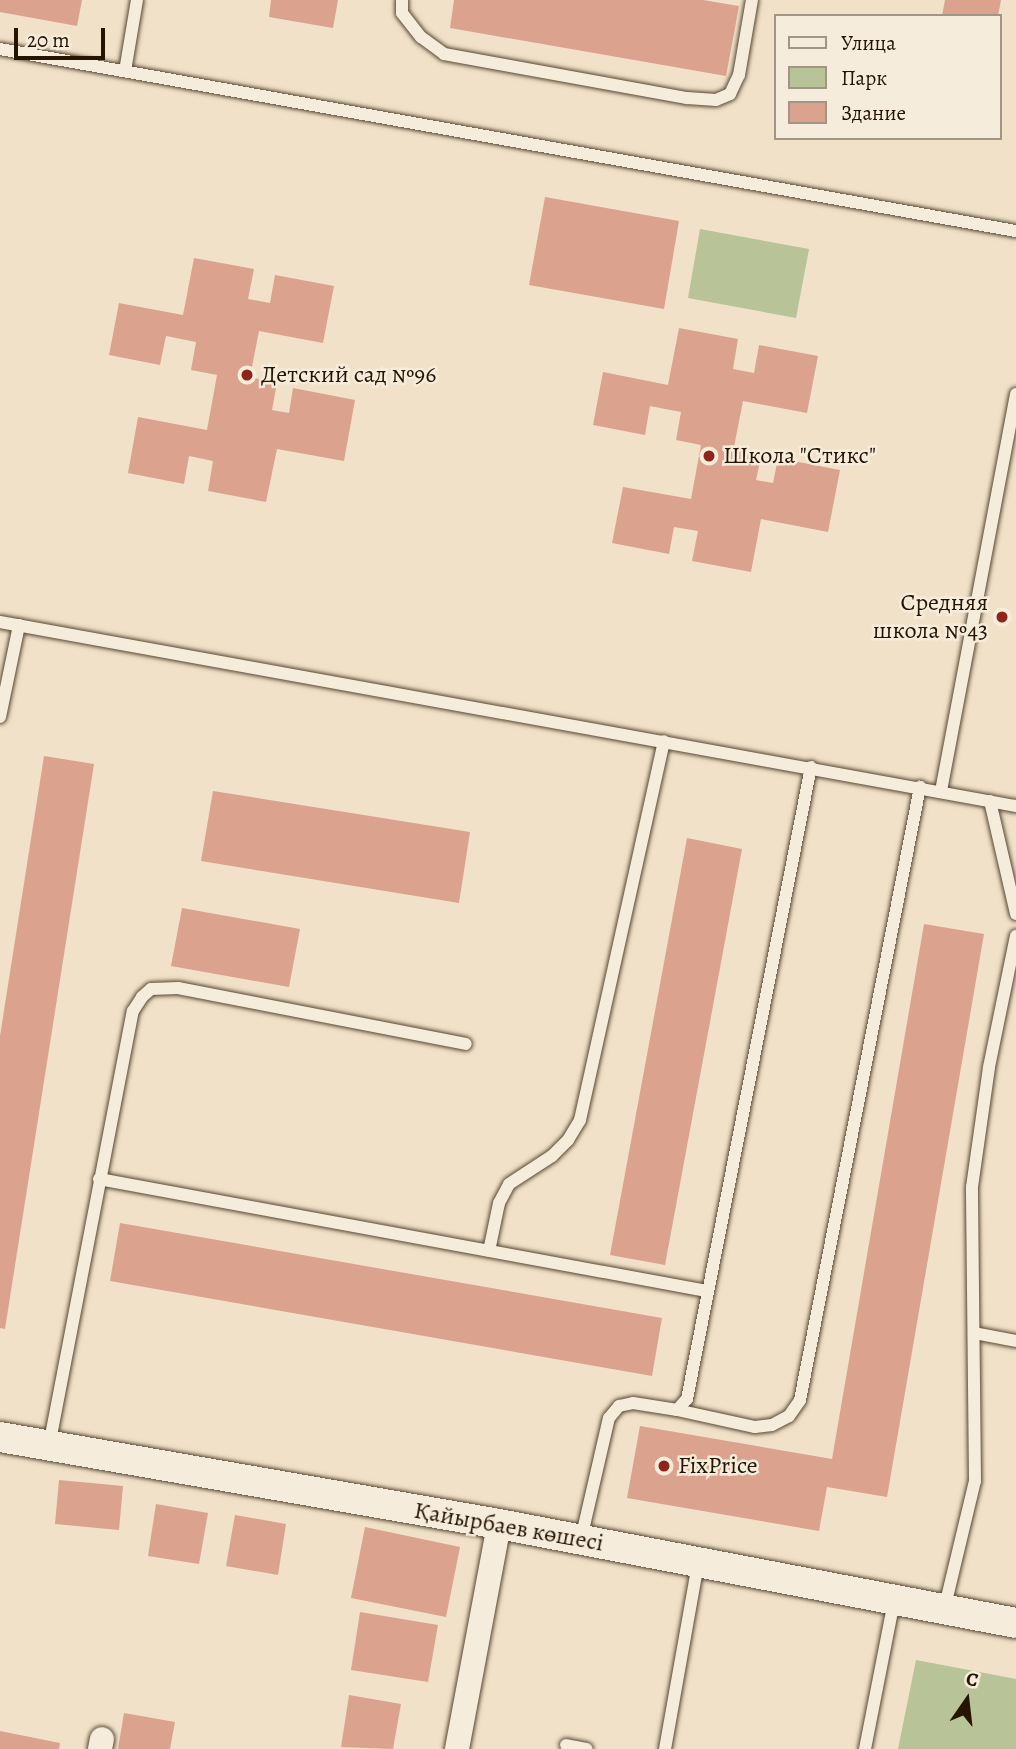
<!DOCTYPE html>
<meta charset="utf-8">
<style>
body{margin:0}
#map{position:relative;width:1016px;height:1749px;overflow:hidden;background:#f0e1c8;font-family:Alegreya,serif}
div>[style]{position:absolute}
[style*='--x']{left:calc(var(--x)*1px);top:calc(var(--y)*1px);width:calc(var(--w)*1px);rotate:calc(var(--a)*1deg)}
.green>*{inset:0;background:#b8c397}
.building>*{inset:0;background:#dba38e}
.roads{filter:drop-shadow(0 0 2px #574732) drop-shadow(0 0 2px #574732)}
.service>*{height:12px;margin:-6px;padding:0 6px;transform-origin:6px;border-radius:6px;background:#f5ecdb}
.minor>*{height:24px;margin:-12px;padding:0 12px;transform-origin:12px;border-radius:12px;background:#f5ecdb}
.tertiary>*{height:30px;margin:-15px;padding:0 15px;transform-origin:15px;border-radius:15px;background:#f5ecdb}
.dots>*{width:19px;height:19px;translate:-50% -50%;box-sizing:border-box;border:4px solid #f5ecdb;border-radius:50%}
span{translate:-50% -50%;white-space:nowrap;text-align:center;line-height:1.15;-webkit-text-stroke:5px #f5ecdb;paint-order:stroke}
.poi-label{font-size:24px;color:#241400}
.left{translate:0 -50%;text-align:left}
.right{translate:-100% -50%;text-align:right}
.street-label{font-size:24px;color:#241400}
.legend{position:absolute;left:774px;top:14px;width:228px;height:126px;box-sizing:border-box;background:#f5ecdb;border:2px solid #a19683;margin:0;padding:9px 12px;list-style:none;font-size:21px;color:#241400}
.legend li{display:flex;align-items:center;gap:14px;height:35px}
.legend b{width:35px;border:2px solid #a19683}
.north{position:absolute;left:932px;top:1665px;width:70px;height:70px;-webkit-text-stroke:5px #f5ecdb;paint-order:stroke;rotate:14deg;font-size:19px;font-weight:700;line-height:28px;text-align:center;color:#241400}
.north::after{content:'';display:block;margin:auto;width:24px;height:32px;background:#241400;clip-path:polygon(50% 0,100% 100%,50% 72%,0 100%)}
.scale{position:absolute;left:14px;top:28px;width:91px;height:32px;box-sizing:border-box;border:4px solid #241400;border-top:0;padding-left:9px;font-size:21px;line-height:24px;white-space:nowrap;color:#241400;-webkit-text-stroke:5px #f5ecdb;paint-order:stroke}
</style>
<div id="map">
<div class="green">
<i style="clip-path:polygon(700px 229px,809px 249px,796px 318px,688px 298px)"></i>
<i style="clip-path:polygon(916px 1660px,1016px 1679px,1016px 1749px,898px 1749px)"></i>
</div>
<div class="building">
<i style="clip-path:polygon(0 0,82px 0,77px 26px,0 12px)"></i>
<i style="clip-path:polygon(271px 0,338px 0,333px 28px,269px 17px)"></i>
<i style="clip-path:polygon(454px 0,703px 0,739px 6px,726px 76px,450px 28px)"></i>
<i style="clip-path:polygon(945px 0,1001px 0,998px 16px,942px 16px)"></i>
<i style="clip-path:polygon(545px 197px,679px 221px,664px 309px,529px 285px)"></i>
<i style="clip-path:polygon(194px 258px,254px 269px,248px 299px,270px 303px,275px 275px,334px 286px,323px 343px,259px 331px,250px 377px,277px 383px,272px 410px,289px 413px,293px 388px,355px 400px,344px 461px,277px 449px,266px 502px,208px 491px,213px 461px,189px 456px,184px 484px,128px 473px,138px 417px,207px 430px,217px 375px,191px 370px,196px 342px,166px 336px,160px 365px,109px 355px,119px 303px,183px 315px)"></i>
<i style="clip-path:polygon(679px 328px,738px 339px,733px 369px,754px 373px,759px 345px,818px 356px,807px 413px,743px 401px,734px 447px,762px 452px,756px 480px,773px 483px,778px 458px,840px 470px,828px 532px,761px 519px,751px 572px,692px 561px,698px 531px,674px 527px,669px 554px,612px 543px,623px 487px,691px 499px,701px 445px,676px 440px,681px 412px,650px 406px,645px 435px,593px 425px,603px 372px,668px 385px)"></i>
<i style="clip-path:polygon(44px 756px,94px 764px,5px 1329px,0 1328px,0 1036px)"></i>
<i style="clip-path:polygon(213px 791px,470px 832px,459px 903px,201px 861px)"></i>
<i style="clip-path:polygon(687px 838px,742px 849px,665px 1265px,610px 1255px)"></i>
<i style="clip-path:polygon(182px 908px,300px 929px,289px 987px,171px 966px)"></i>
<i style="clip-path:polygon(924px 924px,984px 934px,887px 1497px,827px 1487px,819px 1531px,627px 1498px,640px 1426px,832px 1459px)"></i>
<i style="clip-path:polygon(120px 1223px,662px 1318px,652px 1376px,110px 1281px)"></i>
<i style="clip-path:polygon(59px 1480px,123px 1486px,119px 1530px,55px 1524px)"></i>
<i style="clip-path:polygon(156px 1504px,208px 1513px,199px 1564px,148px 1556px)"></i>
<i style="clip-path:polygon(235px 1515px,286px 1524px,278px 1575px,226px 1566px)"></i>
<i style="clip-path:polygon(365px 1527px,460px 1547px,446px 1617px,351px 1598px)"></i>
<i style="clip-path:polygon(360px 1612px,438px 1625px,428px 1682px,351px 1670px)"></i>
<i style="clip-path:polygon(349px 1695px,401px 1704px,393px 1749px,341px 1747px)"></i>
<i style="clip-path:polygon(124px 1713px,175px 1722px,170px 1749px,118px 1749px)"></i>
<i style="clip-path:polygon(0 1731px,60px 1743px,59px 1749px,0 1749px)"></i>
</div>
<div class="roads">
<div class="service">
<i style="--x:402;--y:0;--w:13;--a:90"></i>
<i style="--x:402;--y:13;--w:31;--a:52"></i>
<i style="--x:421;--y:37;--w:29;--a:36"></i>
<i style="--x:444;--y:54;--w:247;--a:10.3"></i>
<i style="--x:687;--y:98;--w:29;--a:4"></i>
<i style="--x:716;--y:100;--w:15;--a:-23"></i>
<i style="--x:730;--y:94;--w:21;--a:-65"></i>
<i style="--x:739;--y:75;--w:76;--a:-80.2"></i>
<i style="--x:0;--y:49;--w:1032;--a:10.16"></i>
<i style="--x:125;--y:71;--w:72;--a:-80.4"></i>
<i style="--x:0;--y:622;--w:1033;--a:10.27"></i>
<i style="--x:0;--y:717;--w:94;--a:-78.3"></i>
<i style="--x:941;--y:791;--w:404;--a:-79.3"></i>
<i style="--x:990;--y:801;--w:116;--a:77"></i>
<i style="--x:99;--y:1179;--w:618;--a:10.44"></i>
<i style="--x:489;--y:1251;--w:49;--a:-78.2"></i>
<i style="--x:499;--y:1203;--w:21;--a:-62"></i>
<i style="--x:509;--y:1184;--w:51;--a:-33.1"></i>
<i style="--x:552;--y:1156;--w:23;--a:-45"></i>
<i style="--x:568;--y:1140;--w:23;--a:-59"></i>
<i style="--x:580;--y:1120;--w:388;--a:-77.5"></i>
<i style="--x:974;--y:1333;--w:43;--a:10.8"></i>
<i style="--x:677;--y:1410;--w:80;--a:12.3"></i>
<i style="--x:755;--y:1427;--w:17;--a:-7"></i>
<i style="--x:772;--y:1425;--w:19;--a:-28"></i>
<i style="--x:789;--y:1416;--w:19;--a:-55"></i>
<i style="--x:800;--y:1400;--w:625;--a:-78.92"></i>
<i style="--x:49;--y:1446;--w:443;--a:-79.1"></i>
<i style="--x:133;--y:1011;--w:17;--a:-57"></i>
<i style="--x:142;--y:997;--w:12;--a:-42"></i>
<i style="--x:151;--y:989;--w:27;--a:-2"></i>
<i style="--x:178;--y:988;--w:293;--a:11"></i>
<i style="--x:581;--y:1539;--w:124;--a:-77"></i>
<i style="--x:609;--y:1418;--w:16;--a:-50"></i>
<i style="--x:619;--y:1406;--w:14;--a:-12"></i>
<i style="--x:633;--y:1403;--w:45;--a:9"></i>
<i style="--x:677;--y:1410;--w:15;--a:-48"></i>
<i style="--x:687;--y:1399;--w:644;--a:-78.9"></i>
<i style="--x:944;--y:1610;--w:133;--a:-76.5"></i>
<i style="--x:975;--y:1481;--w:294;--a:-90.6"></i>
<i style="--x:972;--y:1187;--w:121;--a:-81.9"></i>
<i style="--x:989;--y:1067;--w:134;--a:-78.4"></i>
<i style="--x:566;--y:1745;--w:21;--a:11"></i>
<i style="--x:665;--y:1749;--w:189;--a:-79.9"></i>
<i style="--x:865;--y:1749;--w:151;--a:-78.9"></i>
</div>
<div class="minor">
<i style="--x:100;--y:1749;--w:10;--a:-79"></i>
<i style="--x:457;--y:1749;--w:229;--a:-79.4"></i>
</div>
<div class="tertiary">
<i style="--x:0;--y:1437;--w:507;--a:9.89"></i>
<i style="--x:499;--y:1524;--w:526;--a:10.84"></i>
</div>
</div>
<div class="dots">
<i style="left:247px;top:375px;background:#8f2418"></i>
<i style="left:709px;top:456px;background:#8f2418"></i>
<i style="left:1002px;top:617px;background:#8f2418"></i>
<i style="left:664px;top:1466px;background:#8f2418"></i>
</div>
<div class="poi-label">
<span class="left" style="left:261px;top:375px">Детский сад №96</span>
<span class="left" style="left:723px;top:456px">Школа "Стикс"</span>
<span class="right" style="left:988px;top:617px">Средняя<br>школа №43</span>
<span class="left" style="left:678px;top:1466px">FixPrice</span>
</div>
<div class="street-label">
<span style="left:509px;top:1527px;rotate:10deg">Қайырбаев көшесі</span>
</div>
<ul class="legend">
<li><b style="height:9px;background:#f5ecdb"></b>Улица</li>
<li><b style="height:19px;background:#b8c397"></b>Парк</li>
<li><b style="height:19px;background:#dba38e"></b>Здание</li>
</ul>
<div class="north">С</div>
<div class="scale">20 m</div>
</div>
